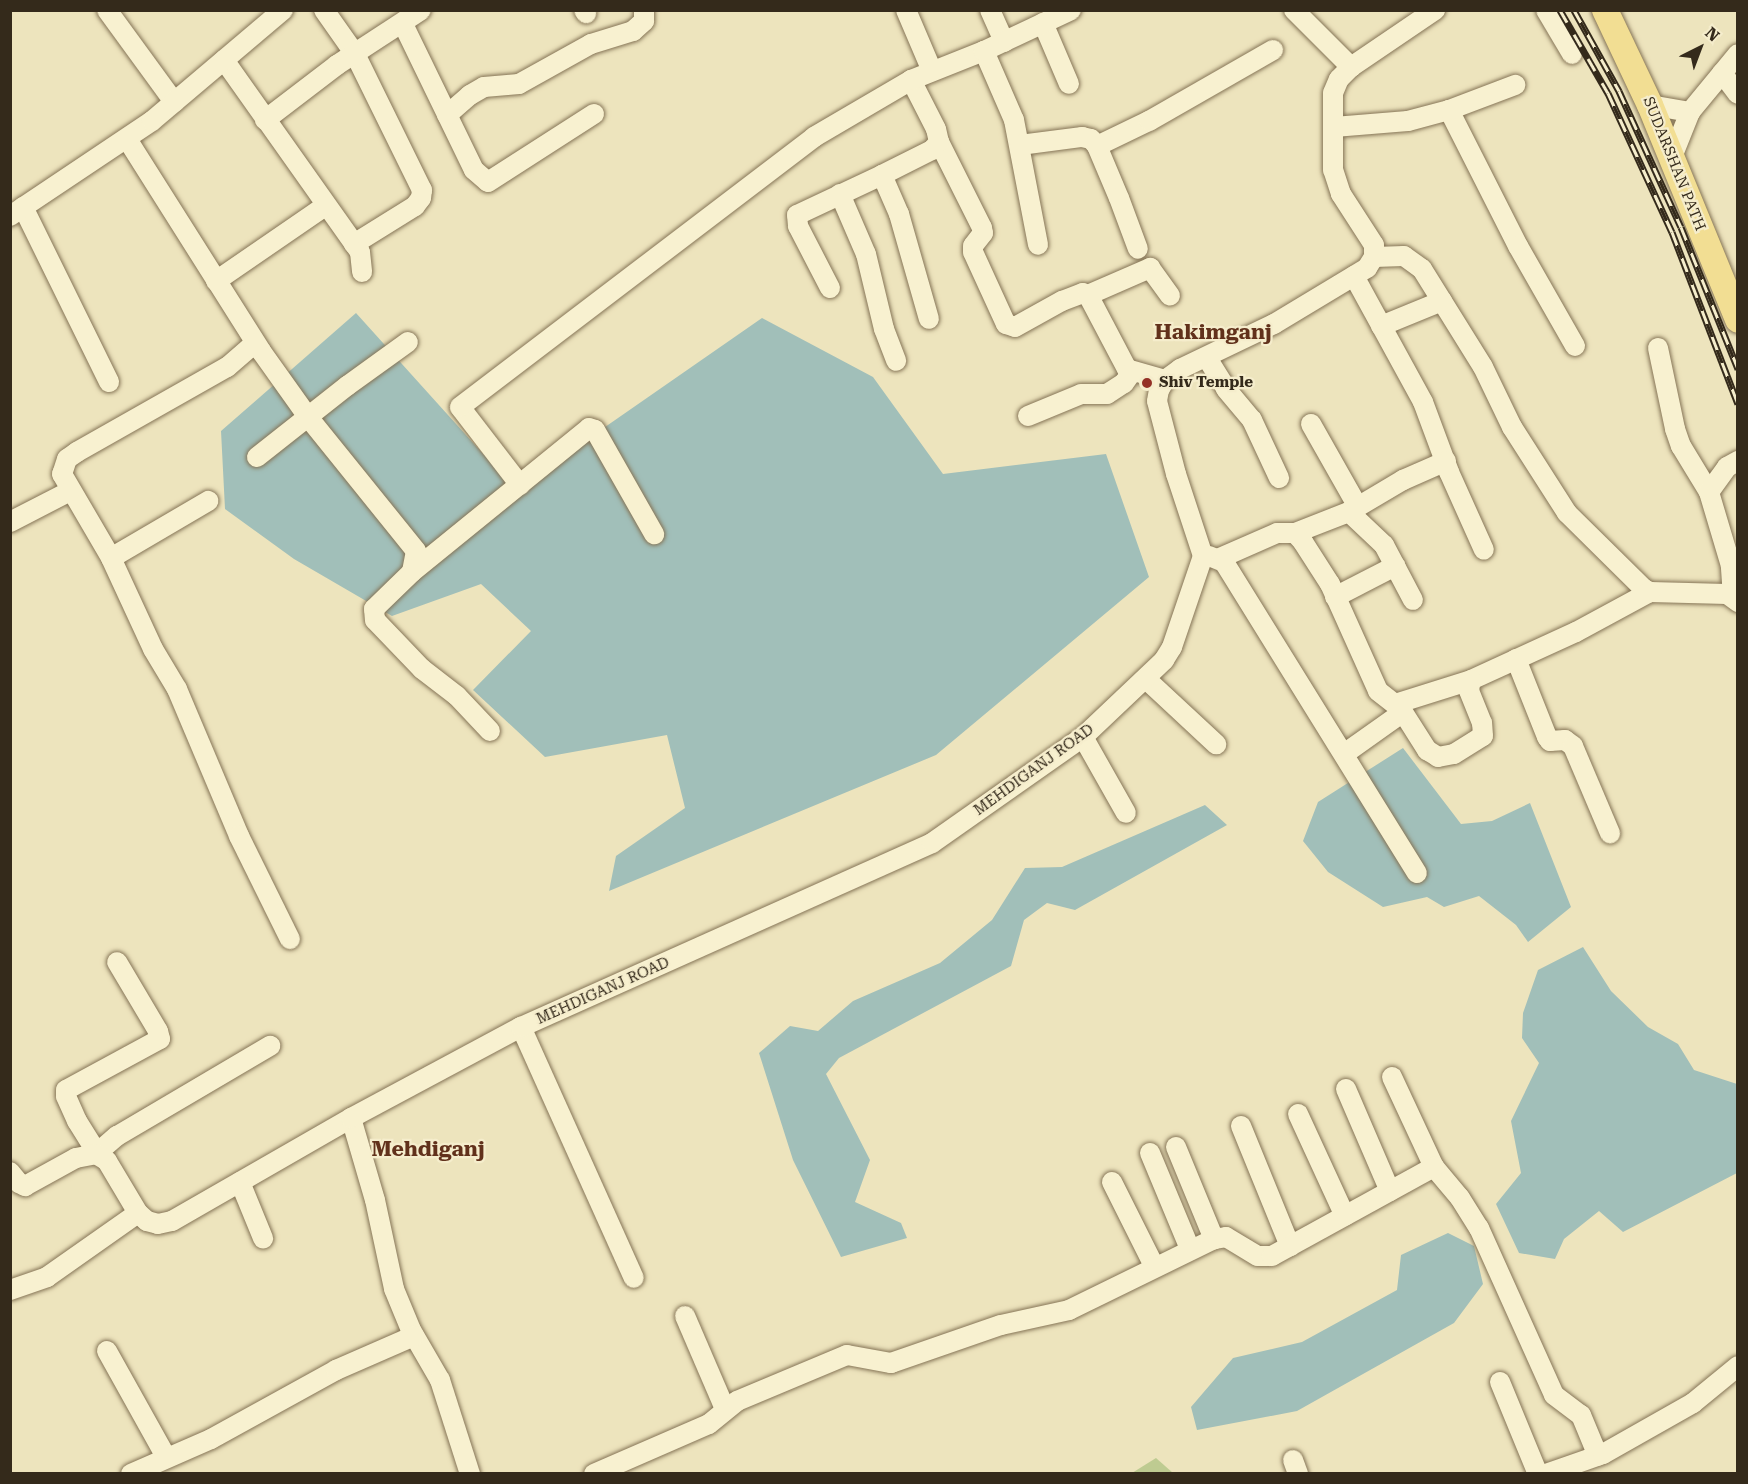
<!DOCTYPE html>
<style>
body{margin:0}
#map{position:relative;width:1748px;height:1484px;overflow:hidden;background:#ede4bd;font-family:"Roboto Serif",serif}
div>[style]{position:absolute}
[style*='--x']{left:calc(var(--x)*1px);top:calc(var(--y)*1px);width:calc(var(--w)*1px);rotate:calc(var(--a)*1deg)}
.green>*{inset:0;background:#becb91}
.water>*{inset:0;background:#a1bfb9}
.roads{filter:drop-shadow(0 0 2px #857456) drop-shadow(0 0 2px #857456)}
.minor>*{height:20px;margin:-10px;padding:0 10px;transform-origin:10px;border-radius:10px;background:#f8f1d0}
.major>*{height:26px;margin:-13px;padding:0 13px;transform-origin:13px;border-radius:13px;background:#f2de93}
.rail>*{height:7px;margin-top:-3.5px;transform-origin:0;background:repeating-linear-gradient(90deg,#f5edcc 0 14px,#342a1b 0 28px);box-sizing:border-box;border-block:2px solid #342a1b}
.dots>*{width:16px;height:16px;translate:-50% -50%;box-sizing:border-box;border:3px solid #f5edcc;border-radius:50%}
span{translate:-50% -50%;white-space:nowrap;text-align:center;line-height:1.15;-webkit-text-stroke:4.5px #f5edcc;paint-order:stroke}
.street-label{font-size:15px;color:#342a1b}
.poi-label{font-size:15px;color:#342a1b;font-weight:700}
.left{translate:0 -50%;text-align:left}
.district-label{font-size:21px;color:#61311b;font-weight:700}
.frame{position:absolute;inset:0;border:12px solid #342a1b;pointer-events:none}
.north{position:absolute;left:1670px;top:18px;width:60px;height:60px;-webkit-text-stroke:4px #f5edcc;paint-order:stroke;rotate:42deg;font-size:16px;font-weight:700;line-height:24px;text-align:center;color:#342a1b}
.north::after{content:'';display:block;margin:auto;width:21px;height:27px;background:#342a1b;clip-path:polygon(50% 0,100% 100%,50% 72%,0 100%)}
</style>
<div id="map">
<div class="green">
<i style="clip-path:polygon(1156px 1458px,1173px 1473px,1132px 1473px)"></i>
</div>
<div class="water">
<i style="clip-path:polygon(356px 313px,484px 455px,523px 484px,762px 318px,873px 377px,943px 474px,1106px 454px,1149px 577px,936px 755px,609px 891px,616px 856px,685px 808px,667px 735px,545px 757px,473px 690px,531px 631px,481px 584px,392px 616px,294px 559px,225px 509px,221px 431px)"></i>
<i style="clip-path:polygon(1403px 748px,1461px 824px,1492px 821px,1530px 803px,1571px 907px,1528px 942px,1516px 925px,1479px 896px,1444px 907px,1427px 897px,1383px 907px,1328px 872px,1303px 841px,1318px 802px)"></i>
<i style="clip-path:polygon(1205px 805px,1227px 825px,1075px 910px,1047px 903px,1024px 920px,1011px 966px,839px 1058px,826px 1074px,870px 1160px,855px 1202px,901px 1223px,907px 1238px,841px 1257px,793px 1160px,759px 1053px,790px 1026px,818px 1031px,853px 1001px,940px 963px,992px 920px,1025px 868px,1062px 867px)"></i>
<i style="clip-path:polygon(1583px 947px,1611px 991px,1648px 1027px,1678px 1044px,1694px 1070px,1737px 1084px,1737px 1173px,1623px 1232px,1599px 1211px,1564px 1239px,1555px 1259px,1519px 1253px,1496px 1204px,1521px 1173px,1511px 1121px,1539px 1063px,1522px 1038px,1523px 1013px,1538px 970px)"></i>
<i style="clip-path:polygon(1448px 1233px,1474px 1246px,1483px 1284px,1454px 1323px,1297px 1411px,1197px 1430px,1191px 1407px,1233px 1358px,1302px 1342px,1397px 1290px,1401px 1255px)"></i>
</div>
<div class="roads">
<div class="minor">
<i style="--x:107;--y:10;--w:114;--a:53.9"></i>
<i style="--x:324;--y:10;--w:54;--a:54.8"></i>
<i style="--x:355;--y:54;--w:152;--a:63.8"></i>
<i style="--x:422;--y:190;--w:8;--a:97"></i>
<i style="--x:421;--y:198;--w:10;--a:127"></i>
<i style="--x:415;--y:206;--w:72;--a:148.1"></i>
<i style="--x:584;--y:10;--w:4;--a:56"></i>
<i style="--x:906;--y:10;--w:66;--a:66.9"></i>
<i style="--x:990;--y:10;--w:35;--a:66"></i>
<i style="--x:1294;--y:10;--w:81;--a:45"></i>
<i style="--x:1546;--y:10;--w:51;--a:59.4"></i>
<i style="--x:1043;--y:23;--w:66;--a:66.9"></i>
<i style="--x:403;--y:24;--w:162;--a:64.1"></i>
<i style="--x:474;--y:170;--w:18;--a:41"></i>
<i style="--x:488;--y:182;--w:126;--a:-32.7"></i>
<i style="--x:984;--y:51;--w:75;--a:66.5"></i>
<i style="--x:1014;--y:120;--w:127;--a:79.1"></i>
<i style="--x:224;--y:60;--w:235;--a:54.7"></i>
<i style="--x:360;--y:252;--w:20;--a:84"></i>
<i style="--x:1722;--y:73;--w:26;--a:53"></i>
<i style="--x:1650;--y:105;--w:41;--a:9.9"></i>
<i style="--x:1449;--y:110;--w:153;--a:63.1"></i>
<i style="--x:1518;--y:246;--w:115;--a:60.3"></i>
<i style="--x:447;--y:115;--w:30;--a:-41"></i>
<i style="--x:470;--y:95;--w:16;--a:-30"></i>
<i style="--x:484;--y:87;--w:35;--a:-5"></i>
<i style="--x:519;--y:84;--w:82;--a:-29.1"></i>
<i style="--x:591;--y:44;--w:44;--a:-17.2"></i>
<i style="--x:633;--y:31;--w:15;--a:-42"></i>
<i style="--x:644;--y:21;--w:11;--a:-90"></i>
<i style="--x:265;--y:120;--w:91;--a:-37.4"></i>
<i style="--x:337;--y:65;--w:100;--a:-33.2"></i>
<i style="--x:1334;--y:127;--w:74;--a:-4.6"></i>
<i style="--x:1408;--y:121;--w:42;--a:-15"></i>
<i style="--x:1449;--y:110;--w:71;--a:-20.7"></i>
<i style="--x:127;--y:139;--w:251;--a:57.7"></i>
<i style="--x:261;--y:351;--w:81;--a:54.5"></i>
<i style="--x:308;--y:417;--w:172;--a:51.1"></i>
<i style="--x:416;--y:551;--w:21;--a:101"></i>
<i style="--x:412;--y:572;--w:53;--a:135.8"></i>
<i style="--x:374;--y:609;--w:11;--a:85"></i>
<i style="--x:375;--y:620;--w:68;--a:46.2"></i>
<i style="--x:422;--y:669;--w:44;--a:37.6"></i>
<i style="--x:457;--y:696;--w:48;--a:46.7"></i>
<i style="--x:939;--y:142;--w:96;--a:63.4"></i>
<i style="--x:982;--y:228;--w:5;--a:79"></i>
<i style="--x:983;--y:233;--w:16;--a:128"></i>
<i style="--x:973;--y:246;--w:6;--a:90"></i>
<i style="--x:973;--y:252;--w:79;--a:65.4"></i>
<i style="--x:1006;--y:324;--w:9;--a:18"></i>
<i style="--x:1015;--y:327;--w:54;--a:-29"></i>
<i style="--x:1062;--y:301;--w:22;--a:-21"></i>
<i style="--x:1083;--y:293;--w:5;--a:22"></i>
<i style="--x:1088;--y:295;--w:84;--a:62.2"></i>
<i style="--x:1127;--y:369;--w:40;--a:16"></i>
<i style="--x:1020;--y:145;--w:63;--a:-7.4"></i>
<i style="--x:1082;--y:137;--w:9;--a:13"></i>
<i style="--x:1091;--y:139;--w:9;--a:49"></i>
<i style="--x:1097;--y:146;--w:56;--a:67.1"></i>
<i style="--x:1119;--y:198;--w:54;--a:69.6"></i>
<i style="--x:1097;--y:146;--w:58;--a:-25.7"></i>
<i style="--x:1149;--y:121;--w:143;--a:-29.8"></i>
<i style="--x:1672;--y:157;--w:48;--a:-68.2"></i>
<i style="--x:1690;--y:112;--w:75;--a:-50.4"></i>
<i style="--x:882;--y:175;--w:43;--a:66.4"></i>
<i style="--x:899;--y:214;--w:109;--a:74.1"></i>
<i style="--x:840;--y:194;--w:65;--a:66.6"></i>
<i style="--x:866;--y:254;--w:77;--a:76.5"></i>
<i style="--x:884;--y:329;--w:34;--a:69"></i>
<i style="--x:23;--y:207;--w:195;--a:63.8"></i>
<i style="--x:10;--y:216;--w:171;--a:-33.8"></i>
<i style="--x:152;--y:121;--w:172;--a:-40.3"></i>
<i style="--x:1374;--y:257;--w:30;--a:-2"></i>
<i style="--x:1404;--y:256;--w:22;--a:36"></i>
<i style="--x:1422;--y:269;--w:115;--a:58.1"></i>
<i style="--x:1483;--y:367;--w:67;--a:64.2"></i>
<i style="--x:1512;--y:427;--w:102;--a:57.4"></i>
<i style="--x:1567;--y:513;--w:108;--a:44.6"></i>
<i style="--x:1644;--y:589;--w:7;--a:27"></i>
<i style="--x:1650;--y:592;--w:77;--a:1.5"></i>
<i style="--x:1727;--y:594;--w:14;--a:36"></i>
<i style="--x:1354;--y:276;--w:144;--a:61.3"></i>
<i style="--x:1423;--y:402;--w:75;--a:69.6"></i>
<i style="--x:1449;--y:472;--w:85;--a:65.8"></i>
<i style="--x:216;--y:281;--w:132;--a:-34.5"></i>
<i style="--x:830;--y:288;--w:70;--a:-117.3"></i>
<i style="--x:798;--y:226;--w:11;--a:-95"></i>
<i style="--x:797;--y:215;--w:94;--a:-25.2"></i>
<i style="--x:882;--y:175;--w:56;--a:-26.6"></i>
<i style="--x:932;--y:150;--w:11;--a:-49"></i>
<i style="--x:939;--y:142;--w:13;--a:-103"></i>
<i style="--x:936;--y:129;--w:55;--a:-117"></i>
<i style="--x:1088;--y:295;--w:68;--a:-23.5"></i>
<i style="--x:1150;--y:268;--w:34;--a:54"></i>
<i style="--x:1381;--y:326;--w:66;--a:-22.3"></i>
<i style="--x:255;--y:343;--w:37;--a:139"></i>
<i style="--x:227;--y:367;--w:172;--a:150.5"></i>
<i style="--x:77;--y:452;--w:12;--a:145"></i>
<i style="--x:67;--y:459;--w:16;--a:108"></i>
<i style="--x:62;--y:474;--w:97;--a:59.7"></i>
<i style="--x:111;--y:558;--w:100;--a:65.2"></i>
<i style="--x:153;--y:649;--w:47;--a:59"></i>
<i style="--x:177;--y:689;--w:160;--a:67.1"></i>
<i style="--x:239;--y:836;--w:115;--a:63.7"></i>
<i style="--x:1658;--y:348;--w:83;--a:78.1"></i>
<i style="--x:1675;--y:429;--w:18;--a:71"></i>
<i style="--x:1681;--y:446;--w:54;--a:58.7"></i>
<i style="--x:1207;--y:358;--w:36;--a:58"></i>
<i style="--x:1226;--y:389;--w:40;--a:50"></i>
<i style="--x:1252;--y:420;--w:64;--a:65"></i>
<i style="--x:1028;--y:416;--w:57;--a:-22.5"></i>
<i style="--x:1081;--y:394;--w:26;--a:0"></i>
<i style="--x:1107;--y:394;--w:20;--a:-33"></i>
<i style="--x:1124;--y:383;--w:14;--a:-54"></i>
<i style="--x:1311;--y:424;--w:95;--a:60.5"></i>
<i style="--x:257;--y:457;--w:115;--a:-38.3"></i>
<i style="--x:347;--y:386;--w:75;--a:-35.8"></i>
<i style="--x:520;--y:485;--w:98;--a:-127.6"></i>
<i style="--x:460;--y:407;--w:445;--a:-37.3"></i>
<i style="--x:814;--y:137;--w:113;--a:-30.4"></i>
<i style="--x:911;--y:80;--w:79;--a:-21.7"></i>
<i style="--x:984;--y:51;--w:96;--a:-25.2"></i>
<i style="--x:1349;--y:512;--w:48;--a:43.3"></i>
<i style="--x:1384;--y:545;--w:62;--a:62.2"></i>
<i style="--x:10;--y:522;--w:68;--a:-27.3"></i>
<i style="--x:1295;--y:533;--w:58;--a:-21.3"></i>
<i style="--x:1349;--y:512;--w:63;--a:-30.7"></i>
<i style="--x:1403;--y:480;--w:47;--a:-23.8"></i>
<i style="--x:1209;--y:556;--w:16;--a:22"></i>
<i style="--x:1224;--y:562;--w:366;--a:58.2"></i>
<i style="--x:111;--y:558;--w:113;--a:-30.4"></i>
<i style="--x:1220;--y:558;--w:62;--a:-23.7"></i>
<i style="--x:1277;--y:533;--w:18;--a:0"></i>
<i style="--x:1295;--y:533;--w:12;--a:48"></i>
<i style="--x:1303;--y:542;--w:50;--a:57.3"></i>
<i style="--x:1330;--y:584;--w:117;--a:65.8"></i>
<i style="--x:1378;--y:691;--w:29;--a:38"></i>
<i style="--x:1401;--y:709;--w:49;--a:57.6"></i>
<i style="--x:1427;--y:750;--w:13;--a:32"></i>
<i style="--x:1438;--y:757;--w:16;--a:-11"></i>
<i style="--x:1454;--y:754;--w:34;--a:-32"></i>
<i style="--x:1483;--y:736;--w:13;--a:-94"></i>
<i style="--x:1482;--y:723;--w:35;--a:-112"></i>
<i style="--x:1469;--y:690;--w:10;--a:-79"></i>
<i style="--x:1471;--y:680;--w:115;--a:-24.6"></i>
<i style="--x:1576;--y:632;--w:84;--a:-28.4"></i>
<i style="--x:412;--y:572;--w:228;--a:-39.1"></i>
<i style="--x:589;--y:428;--w:6;--a:18"></i>
<i style="--x:595;--y:430;--w:120;--a:60.4"></i>
<i style="--x:1335;--y:597;--w:68;--a:-27.3"></i>
<i style="--x:1733;--y:597;--w:31;--a:-94"></i>
<i style="--x:1731;--y:566;--w:77;--a:-106.6"></i>
<i style="--x:1709;--y:492;--w:31;--a:-54"></i>
<i style="--x:1727;--y:467;--w:13;--a:-29"></i>
<i style="--x:1516;--y:659;--w:84;--a:68.3"></i>
<i style="--x:1547;--y:737;--w:5;--a:53"></i>
<i style="--x:1550;--y:741;--w:15;--a:-4"></i>
<i style="--x:1565;--y:740;--w:10;--a:37"></i>
<i style="--x:1573;--y:746;--w:95;--a:67"></i>
<i style="--x:1146;--y:679;--w:96;--a:42.9"></i>
<i style="--x:1395;--y:704;--w:80;--a:-17.5"></i>
<i style="--x:1083;--y:737;--w:87;--a:60.5"></i>
<i style="--x:1344;--y:754;--w:72;--a:-35.4"></i>
<i style="--x:521;--y:1027;--w:275;--a:65.8"></i>
<i style="--x:1392;--y:1077;--w:99;--a:65"></i>
<i style="--x:1434;--y:1167;--w:40;--a:50"></i>
<i style="--x:1460;--y:1198;--w:36;--a:58"></i>
<i style="--x:1479;--y:1228;--w:183;--a:65.8"></i>
<i style="--x:1554;--y:1395;--w:34;--a:37"></i>
<i style="--x:1581;--y:1415;--w:44;--a:67.5"></i>
<i style="--x:1346;--y:1089;--w:111;--a:66.7"></i>
<i style="--x:1298;--y:1114;--w:112;--a:65.3"></i>
<i style="--x:351;--y:1118;--w:85;--a:73.7"></i>
<i style="--x:375;--y:1200;--w:91;--a:77.9"></i>
<i style="--x:394;--y:1289;--w:44;--a:67.5"></i>
<i style="--x:411;--y:1330;--w:58;--a:59.9"></i>
<i style="--x:440;--y:1380;--w:99;--a:72.3"></i>
<i style="--x:1241;--y:1126;--w:130;--a:67.8"></i>
<i style="--x:1176;--y:1147;--w:100;--a:67.6"></i>
<i style="--x:97;--y:1153;--w:38;--a:-122"></i>
<i style="--x:77;--y:1121;--w:27;--a:-114"></i>
<i style="--x:66;--y:1096;--w:6;--a:-90"></i>
<i style="--x:66;--y:1090;--w:107;--a:-28.5"></i>
<i style="--x:160;--y:1039;--w:8;--a:-104"></i>
<i style="--x:158;--y:1031;--w:80;--a:-120.7"></i>
<i style="--x:1150;--y:1153;--w:104;--a:67.4"></i>
<i style="--x:96;--y:1154;--w:28;--a:-41"></i>
<i style="--x:117;--y:1136;--w:178;--a:-30.5"></i>
<i style="--x:10;--y:1172;--w:14;--a:51"></i>
<i style="--x:19;--y:1183;--w:7;--a:27"></i>
<i style="--x:25;--y:1186;--w:58;--a:-28.8"></i>
<i style="--x:76;--y:1158;--w:20;--a:-11"></i>
<i style="--x:96;--y:1154;--w:13;--a:32"></i>
<i style="--x:107;--y:1161;--w:61;--a:59.2"></i>
<i style="--x:138;--y:1213;--w:12;--a:42"></i>
<i style="--x:147;--y:1221;--w:11;--a:15"></i>
<i style="--x:158;--y:1224;--w:14;--a:-12"></i>
<i style="--x:172;--y:1221;--w:207;--a:-29.9"></i>
<i style="--x:351;--y:1118;--w:193;--a:-28.2"></i>
<i style="--x:521;--y:1027;--w:450;--a:-24.1"></i>
<i style="--x:932;--y:843;--w:184;--a:-35.1"></i>
<i style="--x:1083;--y:737;--w:112;--a:-43.5"></i>
<i style="--x:1164;--y:660;--w:15;--a:-58"></i>
<i style="--x:1172;--y:647;--w:96;--a:-71.2"></i>
<i style="--x:1203;--y:556;--w:86;--a:-108.2"></i>
<i style="--x:1176;--y:474;--w:75;--a:-104.6"></i>
<i style="--x:1157;--y:401;--w:11;--a:-80"></i>
<i style="--x:1159;--y:390;--w:12;--a:-59"></i>
<i style="--x:1165;--y:380;--w:19;--a:-36"></i>
<i style="--x:1180;--y:369;--w:104;--a:-25.6"></i>
<i style="--x:1274;--y:324;--w:109;--a:-31.1"></i>
<i style="--x:1367;--y:268;--w:13;--a:-58"></i>
<i style="--x:1374;--y:257;--w:12;--a:-90"></i>
<i style="--x:1374;--y:245;--w:61;--a:-122.9"></i>
<i style="--x:1341;--y:194;--w:25;--a:-108"></i>
<i style="--x:1333;--y:170;--w:77;--a:-90"></i>
<i style="--x:1333;--y:93;--w:15;--a:-67"></i>
<i style="--x:1339;--y:79;--w:17;--a:-45"></i>
<i style="--x:1351;--y:67;--w:102;--a:-34.2"></i>
<i style="--x:240;--y:1182;--w:61;--a:67.7"></i>
<i style="--x:1112;--y:1182;--w:94;--a:63.4"></i>
<i style="--x:10;--y:1290;--w:39;--a:-19"></i>
<i style="--x:47;--y:1277;--w:111;--a:-35.1"></i>
<i style="--x:685;--y:1316;--w:101;--a:66.7"></i>
<i style="--x:107;--y:1351;--w:121;--a:60.9"></i>
<i style="--x:1500;--y:1382;--w:100;--a:67.6"></i>
<i style="--x:1293;--y:1460;--w:15;--a:70"></i>
<i style="--x:131;--y:1474;--w:87;--a:-23.6"></i>
<i style="--x:211;--y:1439;--w:143;--a:-28.9"></i>
<i style="--x:336;--y:1370;--w:85;--a:-23.6"></i>
<i style="--x:594;--y:1474;--w:125;--a:-23.5"></i>
<i style="--x:709;--y:1424;--w:36;--a:-39"></i>
<i style="--x:737;--y:1401;--w:119;--a:-22.7"></i>
<i style="--x:847;--y:1355;--w:45;--a:10.3"></i>
<i style="--x:891;--y:1363;--w:116;--a:-19.1"></i>
<i style="--x:1001;--y:1325;--w:70;--a:-12.4"></i>
<i style="--x:1069;--y:1310;--w:161;--a:-26.1"></i>
<i style="--x:1214;--y:1239;--w:12;--a:-9"></i>
<i style="--x:1226;--y:1237;--w:37;--a:31"></i>
<i style="--x:1258;--y:1256;--w:14;--a:0"></i>
<i style="--x:1272;--y:1256;--w:185;--a:-28.8"></i>
<i style="--x:1546;--y:1474;--w:60;--a:-19.3"></i>
<i style="--x:1603;--y:1454;--w:103;--a:-29.5"></i>
<i style="--x:1693;--y:1403;--w:58;--a:-39.4"></i>
</div>
<div class="major">
<i style="--x:1605;--y:10;--w:105;--a:64.7"></i>
<i style="--x:1650;--y:105;--w:232;--a:67.7"></i>
</div>
</div>
<div class="rail">
<i style="--x:1560;--y:10;--w:96;--a:60"></i>
<i style="--x:1608;--y:93;--w:153;--a:65.3"></i>
<i style="--x:1672;--y:232;--w:184;--a:69"></i>
<i style="--x:1574;--y:10;--w:93;--a:60.9"></i>
<i style="--x:1619;--y:91;--w:149;--a:65.5"></i>
<i style="--x:1681;--y:227;--w:153;--a:68.1"></i>
</div>
<div class="dots">
<i style="left:1147px;top:383px;background:#943126"></i>
</div>
<div class="street-label">
<span style="left:1674px;top:164px;rotate:68deg">SUDARSHAN PATH</span>
<span style="left:1034px;top:770px;rotate:-36deg">MEHDIGANJ ROAD</span>
<span style="left:603px;top:991px;rotate:-24deg">MEHDIGANJ ROAD</span>
</div>
<div class="poi-label">
<span class="left" style="left:1159px;top:383px">Shiv Temple</span>
</div>
<div class="district-label">
<span style="left:1213px;top:332px">Hakimganj</span>
<span style="left:428px;top:1149px">Mehdiganj</span>
</div>
<div class="frame"></div>
<div class="north">N</div>
</div>
